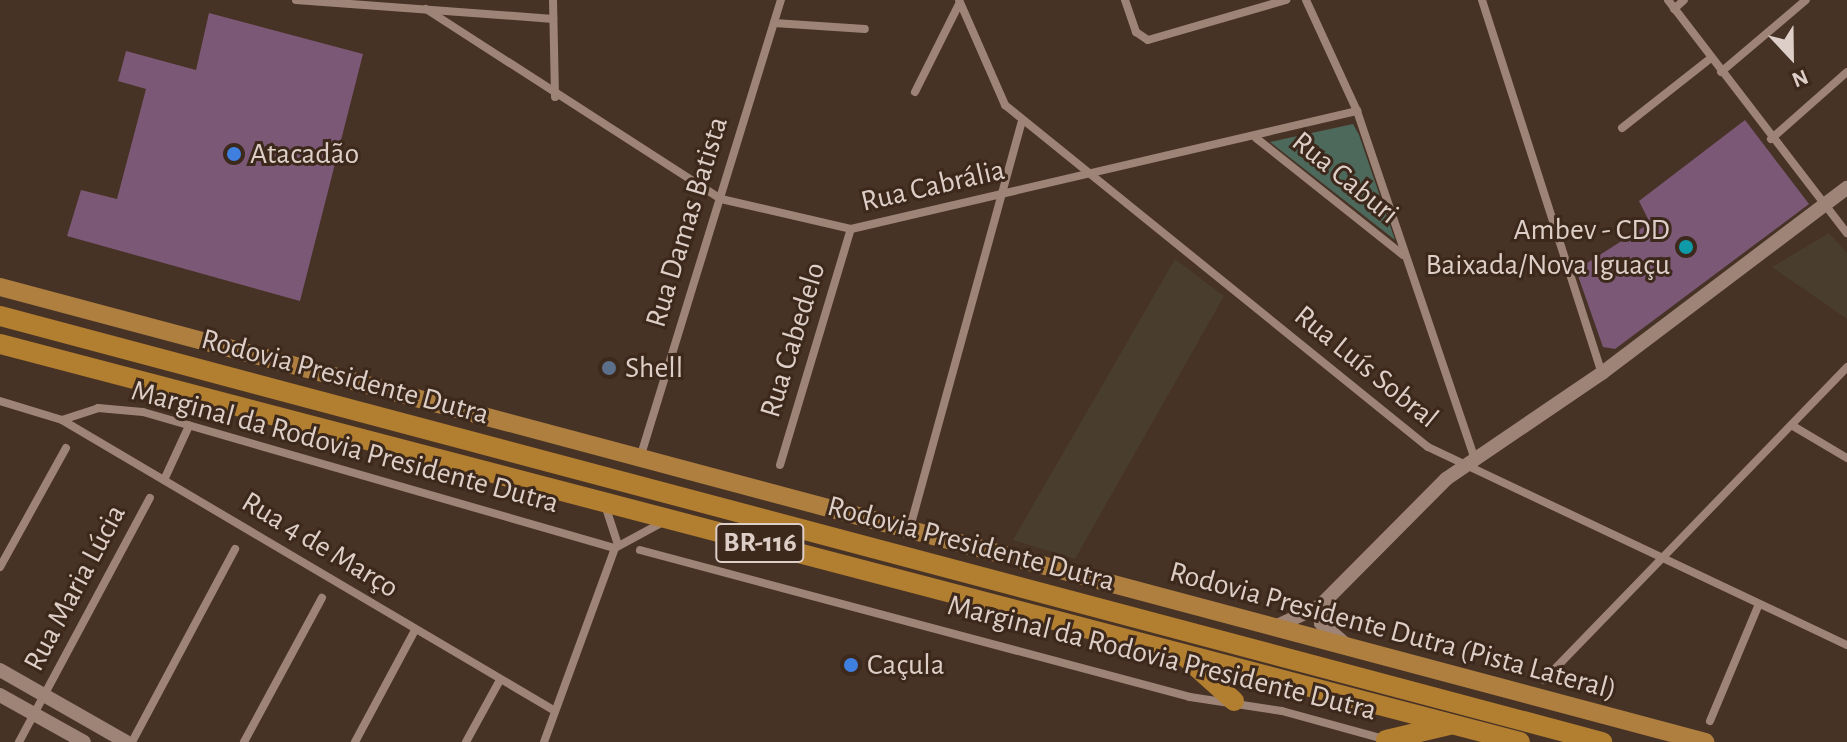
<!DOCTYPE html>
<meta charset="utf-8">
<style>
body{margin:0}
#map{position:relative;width:1847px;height:742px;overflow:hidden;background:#473226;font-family:"Alegreya Sans",sans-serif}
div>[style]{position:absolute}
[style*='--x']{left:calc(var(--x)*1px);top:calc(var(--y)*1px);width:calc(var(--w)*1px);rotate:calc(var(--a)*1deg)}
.industrial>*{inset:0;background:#493d2e}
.green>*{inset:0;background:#4d695c}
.building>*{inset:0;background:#7b5875}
.minor>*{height:8px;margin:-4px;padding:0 4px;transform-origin:4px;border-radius:4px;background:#9d8476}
.tertiary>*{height:14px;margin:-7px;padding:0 7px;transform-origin:7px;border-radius:7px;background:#9d8476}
.trunk>*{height:18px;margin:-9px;padding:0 9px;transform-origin:9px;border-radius:9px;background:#ae7f3e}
.motorway>*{height:20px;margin:-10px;padding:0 10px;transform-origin:10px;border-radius:10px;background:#b27e30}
.dots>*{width:22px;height:22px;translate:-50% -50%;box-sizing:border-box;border:4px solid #3d281c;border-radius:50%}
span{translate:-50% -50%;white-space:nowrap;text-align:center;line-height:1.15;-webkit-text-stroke:6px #3d281c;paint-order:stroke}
.shield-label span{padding:2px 6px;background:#3d281c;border:2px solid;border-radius:6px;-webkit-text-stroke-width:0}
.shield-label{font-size:28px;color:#ddcfc7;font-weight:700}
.poi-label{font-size:30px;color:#ddcfc7}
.left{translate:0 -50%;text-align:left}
.right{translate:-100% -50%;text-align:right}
.street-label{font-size:30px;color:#ddcfc7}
.north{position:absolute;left:1751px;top:16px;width:80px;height:80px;-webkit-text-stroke:6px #3d281c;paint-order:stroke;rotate:158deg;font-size:22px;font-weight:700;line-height:32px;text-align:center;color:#ddcfc7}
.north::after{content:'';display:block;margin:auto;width:28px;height:36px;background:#ddcfc7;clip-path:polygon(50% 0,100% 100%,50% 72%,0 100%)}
</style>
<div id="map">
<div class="industrial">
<i style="clip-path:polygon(1829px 233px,1847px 253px,1847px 319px,1772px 267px)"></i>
<i style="clip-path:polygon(1175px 259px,1224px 296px,1075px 559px,1013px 540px)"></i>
</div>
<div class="green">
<i style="clip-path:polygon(1353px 124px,1359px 135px,1395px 240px,1270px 142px)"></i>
</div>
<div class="building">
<i style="clip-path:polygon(209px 13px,363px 54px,300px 301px,67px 236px,81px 190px,117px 199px,146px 89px,118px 81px,126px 51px,196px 70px)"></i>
<i style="clip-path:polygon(1745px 120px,1809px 204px,1615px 349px,1603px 347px,1576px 270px,1650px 223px,1639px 201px)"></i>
</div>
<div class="minor">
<i style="--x:296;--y:0;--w:258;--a:4.2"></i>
<i style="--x:553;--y:0;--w:97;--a:88.8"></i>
<i style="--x:959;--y:0;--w:115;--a:66.3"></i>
<i style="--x:1005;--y:105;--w:544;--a:38.96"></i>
<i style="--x:1428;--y:447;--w:463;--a:25.3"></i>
<i style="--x:1125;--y:0;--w:34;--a:71"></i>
<i style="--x:1136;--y:32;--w:14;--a:34"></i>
<i style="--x:1148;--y:40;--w:144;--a:-16.2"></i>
<i style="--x:1306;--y:0;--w:122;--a:65.3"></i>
<i style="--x:1357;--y:111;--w:368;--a:71.3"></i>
<i style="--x:1482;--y:0;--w:392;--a:72.2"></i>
<i style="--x:1668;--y:0;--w:294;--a:52.5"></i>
<i style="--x:426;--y:9;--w:351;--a:32.8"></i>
<i style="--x:721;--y:199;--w:133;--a:13"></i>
<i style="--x:851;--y:229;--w:520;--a:-13.13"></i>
<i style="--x:1674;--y:9;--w:13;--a:-42"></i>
<i style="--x:774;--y:23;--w:91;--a:3.8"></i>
<i style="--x:1721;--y:72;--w:111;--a:-40.3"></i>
<i style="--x:915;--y:92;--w:98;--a:-63.4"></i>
<i style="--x:1622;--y:128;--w:113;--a:-38.2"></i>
<i style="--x:1256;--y:138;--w:188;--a:38.5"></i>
<i style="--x:1771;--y:139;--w:101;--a:-41.4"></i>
<i style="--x:0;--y:401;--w:65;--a:17"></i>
<i style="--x:62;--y:420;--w:572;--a:30.55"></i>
<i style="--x:62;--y:420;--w:38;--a:-18"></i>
<i style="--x:98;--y:408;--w:45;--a:5.1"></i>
<i style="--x:143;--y:412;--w:491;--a:16.1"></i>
<i style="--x:1793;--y:426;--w:63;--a:30.7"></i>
<i style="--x:640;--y:458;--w:479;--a:-72.9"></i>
<i style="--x:780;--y:465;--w:246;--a:-73.3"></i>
<i style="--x:164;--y:480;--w:60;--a:-65.2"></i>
<i style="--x:606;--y:508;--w:39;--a:72"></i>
<i style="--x:909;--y:531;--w:424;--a:-74.6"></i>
<i style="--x:640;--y:550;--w:569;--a:14.96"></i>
<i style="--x:1190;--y:697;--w:93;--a:8.7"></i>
<i style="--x:1282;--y:711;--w:109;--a:15.4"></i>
<i style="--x:0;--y:567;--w:136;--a:-61"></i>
<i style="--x:1544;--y:680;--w:436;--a:-45.9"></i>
<i style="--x:1710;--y:721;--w:125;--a:-67.3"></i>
<i style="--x:19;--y:742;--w:277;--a:-61.8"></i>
<i style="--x:132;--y:742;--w:219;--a:-61.9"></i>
<i style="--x:244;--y:742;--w:164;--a:-61.6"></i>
<i style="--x:355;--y:742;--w:127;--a:-61.8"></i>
<i style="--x:466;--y:742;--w:71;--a:-61.3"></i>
<i style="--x:544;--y:742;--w:207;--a:-69.9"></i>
<i style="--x:615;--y:548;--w:52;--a:-28.5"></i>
</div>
<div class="tertiary">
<i style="--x:1320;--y:606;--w:17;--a:87"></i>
<i style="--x:1321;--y:623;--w:30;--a:41"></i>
<i style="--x:1277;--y:626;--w:47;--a:-24.9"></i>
<i style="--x:1320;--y:606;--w:179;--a:-45.2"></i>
<i style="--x:1446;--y:479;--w:189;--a:-34.2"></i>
<i style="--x:1602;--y:373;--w:307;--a:-37.1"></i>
<i style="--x:0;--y:670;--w:145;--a:29.7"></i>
<i style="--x:0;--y:695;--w:96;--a:29.2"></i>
</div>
<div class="trunk">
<i style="--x:0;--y:287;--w:1765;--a:14.94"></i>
</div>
<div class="motorway">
<i style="--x:0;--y:316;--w:1658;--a:14.89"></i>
<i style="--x:0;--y:344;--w:1571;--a:14.67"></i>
<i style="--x:1182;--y:654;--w:70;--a:42.1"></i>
<i style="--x:1386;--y:740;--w:65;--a:-13.4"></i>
</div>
<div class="dots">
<i style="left:234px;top:154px;background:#3f7fe0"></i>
<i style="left:1686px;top:247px;background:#0f9aa8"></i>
<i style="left:609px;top:368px;background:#5c6f8a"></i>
<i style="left:851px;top:665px;background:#3f7fe0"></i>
</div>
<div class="shield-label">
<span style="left:760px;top:543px">BR-116</span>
</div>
<div class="poi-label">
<span class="left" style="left:250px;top:154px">Atacadão</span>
<span class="right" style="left:1670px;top:247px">Ambev - CDD<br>Baixada/Nova Iguaçu</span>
<span class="left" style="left:625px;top:368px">Shell</span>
<span class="left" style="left:867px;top:665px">Caçula</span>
</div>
<div class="street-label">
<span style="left:1345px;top:178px;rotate:39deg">Rua Caburi</span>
<span style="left:933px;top:186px;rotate:-13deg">Rua Cabrália</span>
<span style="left:687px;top:222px;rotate:-73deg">Rua Damas Batista</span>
<span style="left:793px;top:340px;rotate:-73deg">Rua Cabedelo</span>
<span style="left:1366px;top:367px;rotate:39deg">Rua Luís Sobral</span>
<span style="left:345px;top:377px;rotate:15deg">Rodovia Presidente Dutra</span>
<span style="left:345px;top:447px;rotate:15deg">Marginal da Rodovia Presidente Dutra</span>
<span style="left:971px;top:544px;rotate:15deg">Rodovia Presidente Dutra</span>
<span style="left:320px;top:545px;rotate:31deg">Rua 4 de Março</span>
<span style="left:75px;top:588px;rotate:-62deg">Rua Maria Lúcia</span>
<span style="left:1393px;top:631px;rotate:15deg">Rodovia Presidente Dutra (Pista Lateral)</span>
<span style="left:1162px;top:658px;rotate:14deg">Marginal da Rodovia Presidente Dutra</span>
</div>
<div class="north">N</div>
</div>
